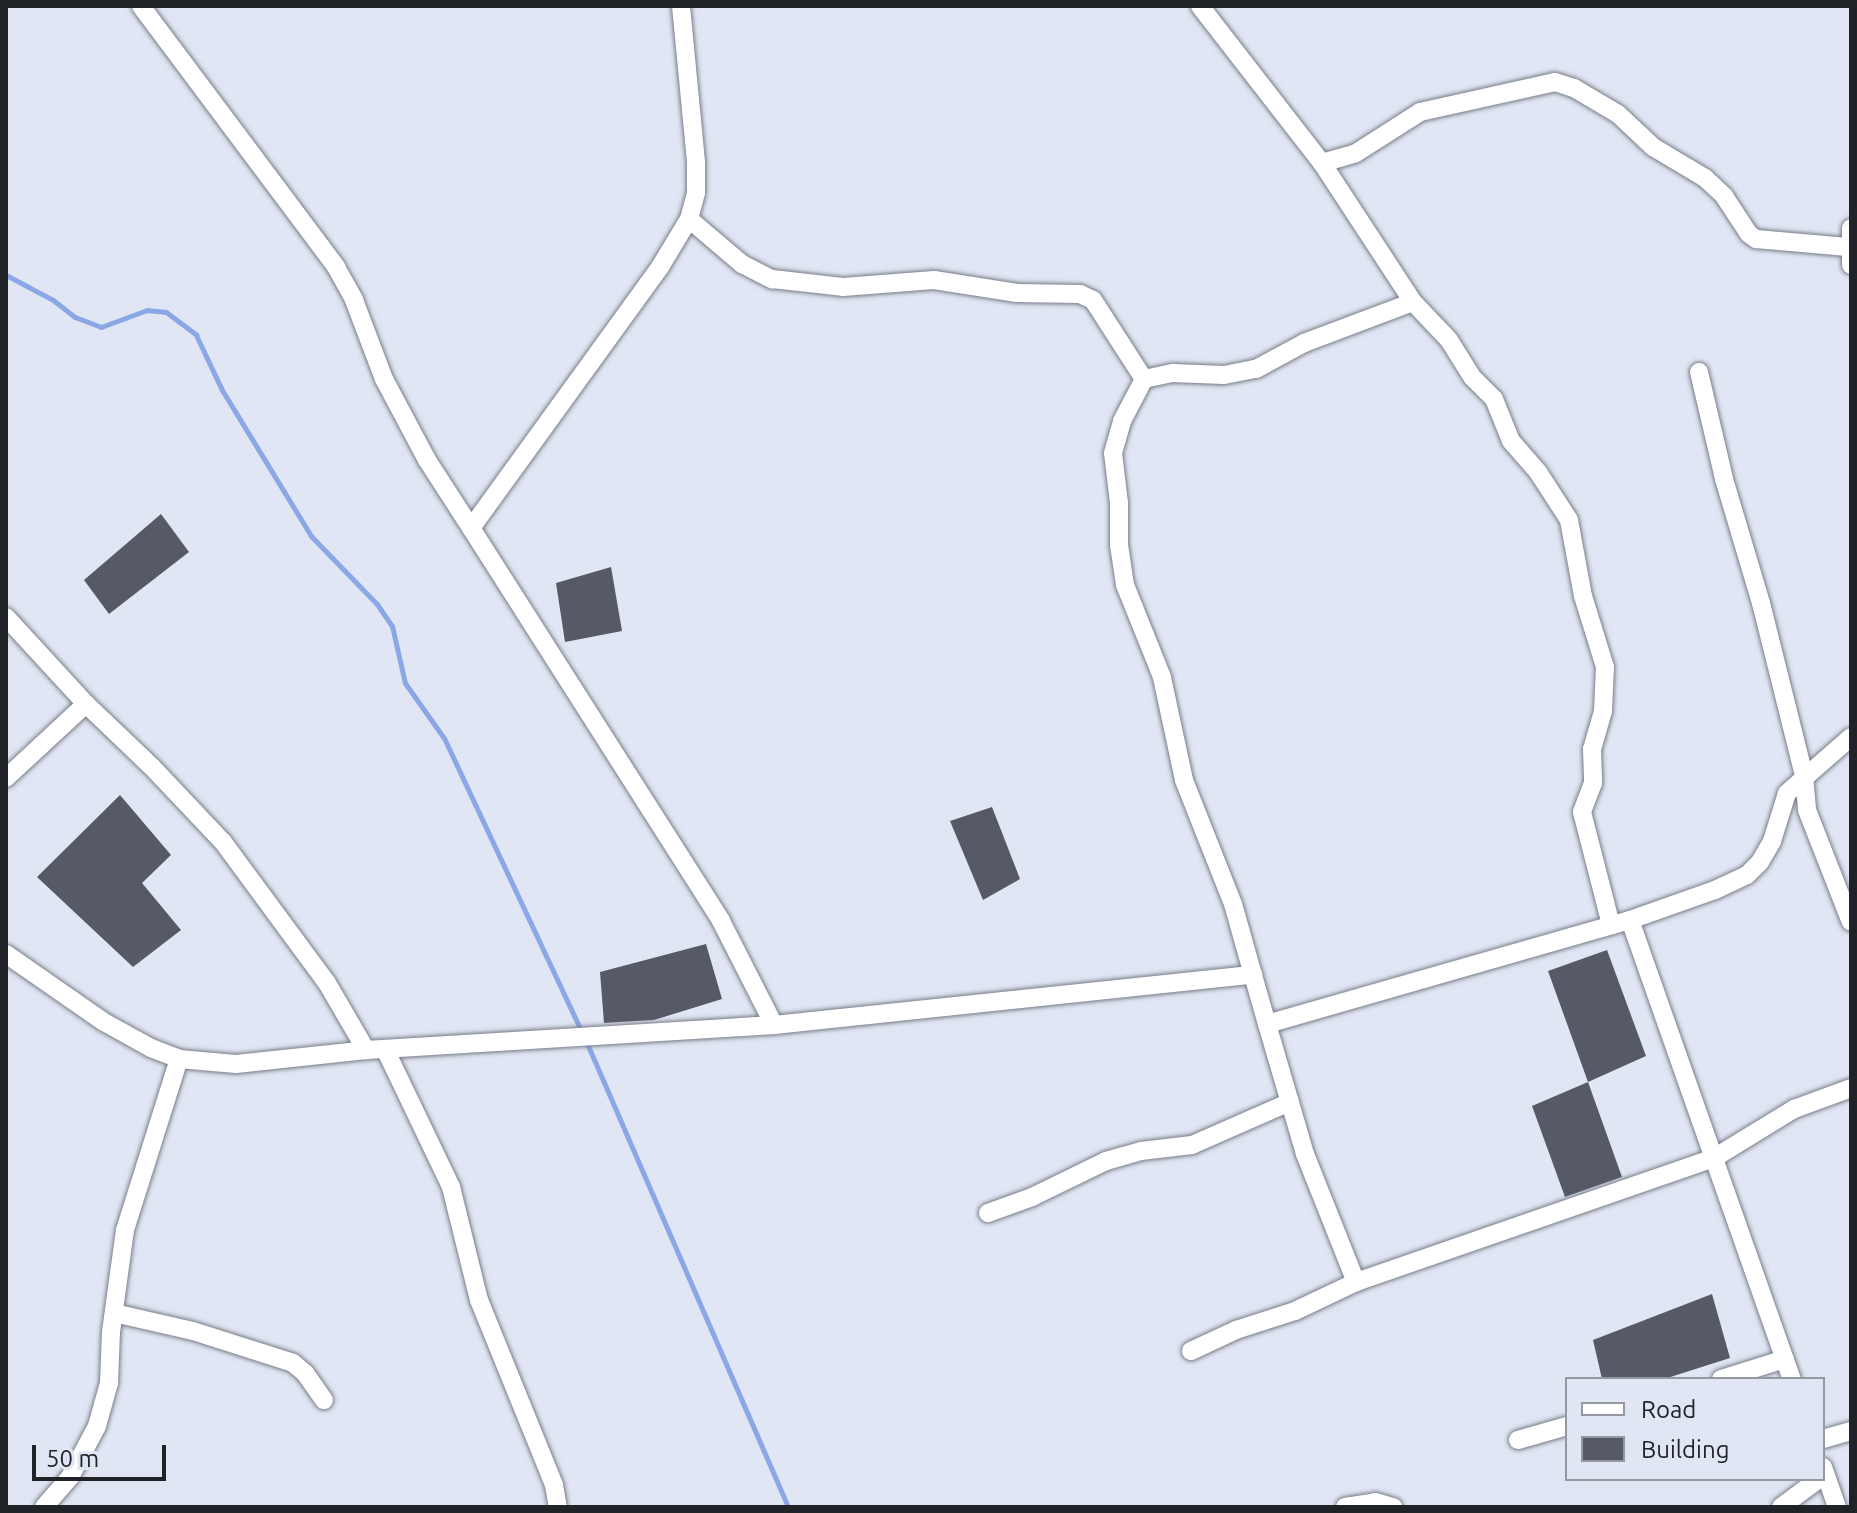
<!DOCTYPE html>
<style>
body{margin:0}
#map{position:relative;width:1857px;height:1513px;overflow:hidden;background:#e0e6f3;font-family:Ubuntu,sans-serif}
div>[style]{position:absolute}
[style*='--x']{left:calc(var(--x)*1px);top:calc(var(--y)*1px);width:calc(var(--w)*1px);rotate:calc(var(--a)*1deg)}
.stream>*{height:5px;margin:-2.5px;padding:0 2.5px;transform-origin:2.5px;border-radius:2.5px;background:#8ba7e5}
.building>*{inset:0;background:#555a65}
.roads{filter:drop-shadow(0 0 2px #787d89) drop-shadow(0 0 2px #787d89)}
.minor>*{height:18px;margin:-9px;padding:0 9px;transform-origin:9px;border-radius:9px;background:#fff}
span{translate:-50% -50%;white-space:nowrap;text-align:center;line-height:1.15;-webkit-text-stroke:8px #e0e6f3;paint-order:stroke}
.frame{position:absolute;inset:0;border:8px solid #1f2226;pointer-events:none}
.legend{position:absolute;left:1565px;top:1377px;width:260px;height:104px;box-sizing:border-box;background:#e0e6f3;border:2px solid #9398a1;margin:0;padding:10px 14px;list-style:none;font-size:24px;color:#1f2226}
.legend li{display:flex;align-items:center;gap:16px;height:40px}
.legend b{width:40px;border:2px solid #9398a1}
.scale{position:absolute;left:32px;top:1445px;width:134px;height:36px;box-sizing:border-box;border:4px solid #1f2226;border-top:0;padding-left:10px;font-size:24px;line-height:28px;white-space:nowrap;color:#1f2226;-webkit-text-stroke:6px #e0e6f3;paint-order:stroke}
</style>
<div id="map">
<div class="stream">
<i style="--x:6;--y:275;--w:53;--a:28"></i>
<i style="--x:53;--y:300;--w:28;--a:38"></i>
<i style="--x:75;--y:317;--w:28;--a:21"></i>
<i style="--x:101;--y:327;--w:49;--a:-20.3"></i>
<i style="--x:147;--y:310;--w:19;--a:6"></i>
<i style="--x:166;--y:312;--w:38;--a:37"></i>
<i style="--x:196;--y:335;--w:61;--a:64.7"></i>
<i style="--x:222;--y:390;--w:171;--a:58.6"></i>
<i style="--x:311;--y:536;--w:95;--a:45.9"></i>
<i style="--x:377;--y:604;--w:27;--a:56"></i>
<i style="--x:392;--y:626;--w:58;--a:77.2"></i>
<i style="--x:405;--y:683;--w:67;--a:54.7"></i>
<i style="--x:444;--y:738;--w:325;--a:64.9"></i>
<i style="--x:586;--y:1041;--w:508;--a:66.56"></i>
</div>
<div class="building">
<i style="clip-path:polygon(161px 514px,189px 552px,109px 614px,84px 580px)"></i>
<i style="clip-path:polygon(611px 567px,622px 631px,565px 642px,556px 583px)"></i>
<i style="clip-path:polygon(120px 795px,171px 855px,142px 883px,181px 930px,133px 967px,37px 877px)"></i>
<i style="clip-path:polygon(992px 807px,1020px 879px,983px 900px,950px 821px)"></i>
<i style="clip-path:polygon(706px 944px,722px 999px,654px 1020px,604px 1023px,600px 972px)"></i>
<i style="clip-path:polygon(1607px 950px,1646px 1056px,1588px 1082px,1548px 971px)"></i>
<i style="clip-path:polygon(1588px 1082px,1622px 1177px,1565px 1197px,1532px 1106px)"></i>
<i style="clip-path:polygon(1712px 1294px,1730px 1358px,1664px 1379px,1602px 1379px,1593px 1340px)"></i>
</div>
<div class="roads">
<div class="minor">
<i style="--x:141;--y:6;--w:326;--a:53.2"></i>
<i style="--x:336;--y:267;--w:38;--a:61"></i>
<i style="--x:354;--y:300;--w:85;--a:69.2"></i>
<i style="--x:384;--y:379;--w:92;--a:62"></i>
<i style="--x:427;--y:460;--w:81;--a:57.1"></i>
<i style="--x:681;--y:6;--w:158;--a:84.5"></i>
<i style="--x:696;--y:163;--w:30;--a:90"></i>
<i style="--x:696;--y:193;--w:27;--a:105"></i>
<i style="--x:689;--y:219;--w:56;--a:121.1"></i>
<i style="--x:660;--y:267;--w:322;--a:125.9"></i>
<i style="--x:471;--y:528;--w:466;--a:57.5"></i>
<i style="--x:721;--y:921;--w:117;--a:63"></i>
<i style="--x:774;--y:1025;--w:482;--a:-6"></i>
<i style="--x:1253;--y:975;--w:51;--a:74.1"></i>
<i style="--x:1267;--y:1024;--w:378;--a:-16"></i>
<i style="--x:1630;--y:920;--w:487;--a:70.6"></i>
<i style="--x:1200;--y:6;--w:199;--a:52.2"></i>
<i style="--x:1322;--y:163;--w:166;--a:56.8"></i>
<i style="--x:1413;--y:302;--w:52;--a:46.5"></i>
<i style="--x:1449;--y:340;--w:44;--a:58.1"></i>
<i style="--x:1472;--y:377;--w:31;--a:45"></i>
<i style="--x:1494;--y:399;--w:45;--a:68"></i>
<i style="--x:1511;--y:441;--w:41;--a:48.9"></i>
<i style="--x:1538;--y:472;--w:57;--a:57.1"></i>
<i style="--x:1569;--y:520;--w:77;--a:79.6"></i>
<i style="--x:1583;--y:596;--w:74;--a:72.8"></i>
<i style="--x:1605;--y:667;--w:44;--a:92.6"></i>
<i style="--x:1603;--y:711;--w:40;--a:106"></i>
<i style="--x:1592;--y:749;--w:34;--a:88"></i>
<i style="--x:1593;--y:783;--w:31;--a:111"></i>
<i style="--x:1582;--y:812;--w:117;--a:75.6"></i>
<i style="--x:1322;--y:163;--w:35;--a:-16"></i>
<i style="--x:1356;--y:153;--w:76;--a:-32.6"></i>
<i style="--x:1420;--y:112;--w:138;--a:-12.5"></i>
<i style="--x:1555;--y:82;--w:20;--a:18"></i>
<i style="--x:1574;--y:88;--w:51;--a:30.6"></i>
<i style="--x:1618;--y:114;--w:48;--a:43.3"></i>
<i style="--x:1653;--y:147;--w:61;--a:30.8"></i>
<i style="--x:1705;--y:178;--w:26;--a:43"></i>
<i style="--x:1724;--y:196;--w:45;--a:56.7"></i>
<i style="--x:1749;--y:234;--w:9;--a:36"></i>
<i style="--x:1756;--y:239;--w:92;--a:5"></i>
<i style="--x:689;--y:219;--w:70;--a:40.3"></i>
<i style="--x:742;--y:264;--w:34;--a:27"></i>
<i style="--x:772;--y:279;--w:71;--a:6.4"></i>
<i style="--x:843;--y:287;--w:91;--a:-4.4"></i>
<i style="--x:934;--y:280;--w:84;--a:8.9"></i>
<i style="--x:1017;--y:293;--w:63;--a:0.9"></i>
<i style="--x:1080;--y:294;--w:14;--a:25"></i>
<i style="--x:1093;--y:300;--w:94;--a:57.2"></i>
<i style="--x:1851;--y:228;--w:37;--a:90"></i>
<i style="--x:1699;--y:372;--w:110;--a:76.8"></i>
<i style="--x:1724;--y:479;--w:129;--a:73.4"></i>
<i style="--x:1761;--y:603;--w:177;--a:76"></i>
<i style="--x:1804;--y:775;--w:35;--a:85"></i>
<i style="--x:1807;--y:810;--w:120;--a:68.6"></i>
<i style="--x:6;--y:617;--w:118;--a:47.4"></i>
<i style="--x:86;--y:704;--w:91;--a:43.7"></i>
<i style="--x:152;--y:767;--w:103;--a:46.6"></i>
<i style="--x:223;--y:842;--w:175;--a:53.6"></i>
<i style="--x:327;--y:983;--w:78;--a:59.8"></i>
<i style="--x:6;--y:778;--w:109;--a:-42.8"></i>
<i style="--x:1630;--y:920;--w:90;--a:-19.4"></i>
<i style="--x:1715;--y:890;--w:35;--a:-25"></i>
<i style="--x:1747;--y:875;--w:18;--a:-45"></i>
<i style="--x:1760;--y:862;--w:24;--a:-60"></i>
<i style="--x:1772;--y:841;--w:50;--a:-72.6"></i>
<i style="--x:1787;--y:793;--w:85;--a:-41.2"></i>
<i style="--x:6;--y:954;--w:119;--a:34.8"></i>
<i style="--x:104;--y:1022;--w:54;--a:29"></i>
<i style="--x:151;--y:1048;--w:30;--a:21"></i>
<i style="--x:179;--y:1059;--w:57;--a:5"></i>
<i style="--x:236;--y:1064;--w:131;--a:-6.1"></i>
<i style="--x:366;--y:1050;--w:409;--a:-3.5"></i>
<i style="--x:1253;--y:975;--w:74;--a:-105.7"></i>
<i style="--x:1233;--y:904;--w:133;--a:-111.6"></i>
<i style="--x:1184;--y:780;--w:105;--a:-102.1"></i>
<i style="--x:1162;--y:677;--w:99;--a:-111.9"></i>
<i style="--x:1125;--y:585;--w:40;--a:-98.5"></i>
<i style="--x:1119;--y:545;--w:42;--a:-90"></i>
<i style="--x:1119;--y:503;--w:50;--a:-96.8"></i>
<i style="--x:1113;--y:453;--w:33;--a:-74"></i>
<i style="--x:1122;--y:421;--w:47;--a:-62.4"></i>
<i style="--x:1144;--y:379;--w:30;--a:-12"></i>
<i style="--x:1173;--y:373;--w:51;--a:2.2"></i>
<i style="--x:1224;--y:375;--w:33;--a:-11"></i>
<i style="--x:1256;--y:369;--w:55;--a:-28.4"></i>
<i style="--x:1304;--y:343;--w:116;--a:-20.6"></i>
<i style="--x:1267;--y:1024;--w:135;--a:73.7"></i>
<i style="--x:1305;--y:1154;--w:138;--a:68.3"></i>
<i style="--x:385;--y:1049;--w:153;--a:64.4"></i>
<i style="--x:451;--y:1187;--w:116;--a:76.1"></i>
<i style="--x:479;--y:1300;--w:200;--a:67.9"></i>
<i style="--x:554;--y:1485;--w:22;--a:80"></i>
<i style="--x:988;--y:1213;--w:47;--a:-20"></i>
<i style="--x:1032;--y:1197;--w:82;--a:-25.9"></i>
<i style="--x:1106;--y:1161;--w:36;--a:-16"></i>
<i style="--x:1141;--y:1151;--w:51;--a:-6.7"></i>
<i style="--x:1192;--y:1145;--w:107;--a:-23.7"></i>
<i style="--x:114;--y:1313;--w:81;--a:12.8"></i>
<i style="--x:193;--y:1331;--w:105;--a:17.7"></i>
<i style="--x:293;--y:1363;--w:16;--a:40"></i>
<i style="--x:305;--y:1373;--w:33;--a:55"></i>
<i style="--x:1191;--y:1351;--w:50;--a:-25"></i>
<i style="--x:1236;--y:1330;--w:62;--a:-17.9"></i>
<i style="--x:1295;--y:1311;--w:68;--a:-25.4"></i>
<i style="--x:1356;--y:1282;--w:379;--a:-19.1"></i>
<i style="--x:1714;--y:1158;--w:94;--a:-31.5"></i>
<i style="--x:1794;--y:1109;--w:61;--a:-20.2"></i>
<i style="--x:1721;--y:1379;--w:67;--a:-17.4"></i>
<i style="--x:1823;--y:1439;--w:29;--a:-16"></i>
<i style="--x:1518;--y:1440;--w:51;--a:-15.9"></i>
<i style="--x:1823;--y:1467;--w:42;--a:70.7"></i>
<i style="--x:44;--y:1507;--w:40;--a:-49"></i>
<i style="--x:70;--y:1477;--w:58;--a:-62.1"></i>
<i style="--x:97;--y:1426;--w:45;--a:-74.4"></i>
<i style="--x:109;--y:1383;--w:51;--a:-87.8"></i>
<i style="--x:111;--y:1332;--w:103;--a:-82.2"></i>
<i style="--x:125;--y:1230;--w:179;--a:-72.5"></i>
<i style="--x:1345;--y:1507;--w:30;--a:-9"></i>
<i style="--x:1375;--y:1502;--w:19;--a:16"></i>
<i style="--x:1781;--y:1507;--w:47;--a:-36.4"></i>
</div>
</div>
<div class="frame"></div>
<ul class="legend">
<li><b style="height:10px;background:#fff"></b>Road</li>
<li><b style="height:22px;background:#555a65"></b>Building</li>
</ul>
<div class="scale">50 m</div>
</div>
